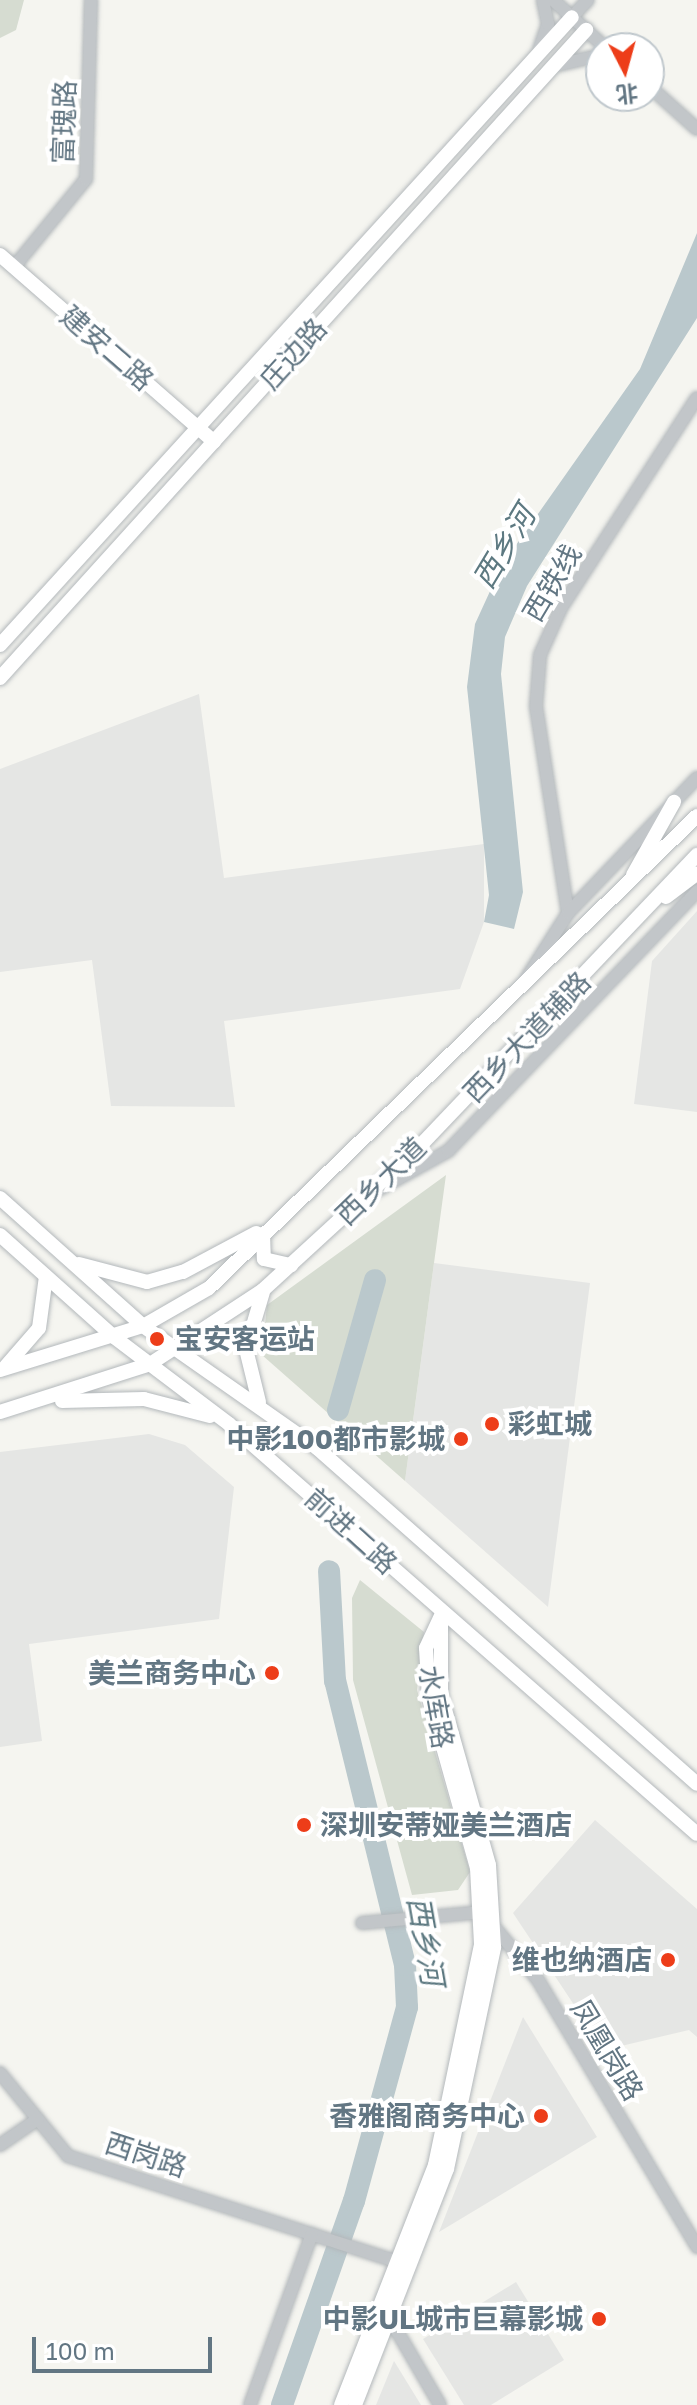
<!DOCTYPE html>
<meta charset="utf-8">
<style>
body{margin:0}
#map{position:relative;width:697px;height:2405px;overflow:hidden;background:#f5f5f0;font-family:"Golos Text","Noto Sans SC",sans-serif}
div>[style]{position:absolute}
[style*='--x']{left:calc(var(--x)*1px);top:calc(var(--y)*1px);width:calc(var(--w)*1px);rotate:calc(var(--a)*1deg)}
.built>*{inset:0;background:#e5e6e4}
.green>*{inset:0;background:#d6dcd1}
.water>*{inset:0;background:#bac8cc}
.river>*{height:22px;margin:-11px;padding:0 11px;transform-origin:11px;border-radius:11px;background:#bac8cc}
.roads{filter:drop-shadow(0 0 2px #b3b8bb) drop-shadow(0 0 2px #b3b8bb)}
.minor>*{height:12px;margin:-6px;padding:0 6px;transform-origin:6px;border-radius:6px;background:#c2c6c9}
.major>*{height:14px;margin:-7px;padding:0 7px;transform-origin:7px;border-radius:7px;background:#fff}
.dots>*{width:22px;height:22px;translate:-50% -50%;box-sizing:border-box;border:4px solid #fff;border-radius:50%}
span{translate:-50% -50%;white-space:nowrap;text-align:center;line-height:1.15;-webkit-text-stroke:8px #fff;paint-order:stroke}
.street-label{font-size:28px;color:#627683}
.poi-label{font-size:28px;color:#627683;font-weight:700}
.left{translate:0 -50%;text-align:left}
.right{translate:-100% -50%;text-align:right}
.water-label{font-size:30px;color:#5d7981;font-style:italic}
.north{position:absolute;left:585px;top:32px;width:80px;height:80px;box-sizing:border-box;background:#fff;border:2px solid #c0c8cd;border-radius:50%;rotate:174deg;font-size:22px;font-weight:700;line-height:32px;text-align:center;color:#627683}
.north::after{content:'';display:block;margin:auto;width:28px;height:36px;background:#ed3d19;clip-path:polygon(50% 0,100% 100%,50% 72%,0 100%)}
.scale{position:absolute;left:32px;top:2337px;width:180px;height:36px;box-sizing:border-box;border:4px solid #627683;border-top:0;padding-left:10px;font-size:24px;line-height:28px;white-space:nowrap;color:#627683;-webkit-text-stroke:6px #fff;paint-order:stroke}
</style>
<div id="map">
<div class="built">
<i style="clip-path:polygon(199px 694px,224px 878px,484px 844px,484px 922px,460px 989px,224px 1021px,235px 1107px,111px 1106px,92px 960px,0 972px,0 769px)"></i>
<i style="clip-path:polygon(697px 911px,697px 1112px,634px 1104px,652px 961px)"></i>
<i style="clip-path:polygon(434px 1263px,590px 1283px,548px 1607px,405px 1481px)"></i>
<i style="clip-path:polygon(149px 1434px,185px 1445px,234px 1487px,219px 1619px,29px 1644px,42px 1741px,0 1747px,0 1452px)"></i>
<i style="clip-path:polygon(595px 1820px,697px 1909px,697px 2037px,689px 2030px,604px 2050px,513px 1913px)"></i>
<i style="clip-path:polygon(523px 2017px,597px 2137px,439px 2232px)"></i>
<i style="clip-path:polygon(516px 2282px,564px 2360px,491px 2405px,464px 2405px,423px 2339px)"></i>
<i style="clip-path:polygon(394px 2361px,421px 2405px,376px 2405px)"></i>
</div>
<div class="green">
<i style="clip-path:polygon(0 0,24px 0,16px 30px,0 38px)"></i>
<i style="clip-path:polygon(446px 1175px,434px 1263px,405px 1481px,262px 1355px,267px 1305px)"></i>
<i style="clip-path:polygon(360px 1580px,424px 1632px,417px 1690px,470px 1872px,458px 1890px,412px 1895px,353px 1680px,352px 1598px)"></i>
</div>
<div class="water">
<i style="clip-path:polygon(697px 233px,697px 318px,527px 586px,505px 637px,501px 674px,523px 892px,514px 929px,484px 922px,489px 895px,467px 687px,475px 624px,502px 565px,640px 369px)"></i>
</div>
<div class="river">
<i style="--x:338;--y:1410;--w:135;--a:-74.1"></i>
<i style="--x:282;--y:2405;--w:216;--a:-70.6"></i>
<i style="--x:354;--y:2201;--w:201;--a:-74.7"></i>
<i style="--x:407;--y:2007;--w:42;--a:-92.7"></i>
<i style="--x:405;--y:1965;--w:292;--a:-103.8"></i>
<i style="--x:335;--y:1681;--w:110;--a:-93.1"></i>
</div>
<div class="roads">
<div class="minor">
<i style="--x:553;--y:0;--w:72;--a:42.2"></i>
<i style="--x:572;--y:17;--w:23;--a:-47"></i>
<i style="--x:539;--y:50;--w:28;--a:-71"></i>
<i style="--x:548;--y:24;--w:25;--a:-102"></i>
<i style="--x:558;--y:65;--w:44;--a:-13.1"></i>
<i style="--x:649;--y:86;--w:64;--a:41.9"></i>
<i style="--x:14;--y:267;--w:114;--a:-50.7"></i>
<i style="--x:86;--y:179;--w:179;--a:-88.4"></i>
<i style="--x:568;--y:913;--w:209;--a:-98.8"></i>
<i style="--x:536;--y:706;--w:51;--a:-85.5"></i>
<i style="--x:540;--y:655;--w:51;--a:-65.9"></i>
<i style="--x:561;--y:608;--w:250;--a:-57.1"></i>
<i style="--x:526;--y:979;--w:78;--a:-57.5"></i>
<i style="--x:568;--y:913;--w:187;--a:-46.3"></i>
<i style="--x:372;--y:1193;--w:87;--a:-28.9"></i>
<i style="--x:448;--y:1151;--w:360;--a:-46.2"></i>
<i style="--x:362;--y:1923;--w:121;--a:-5.2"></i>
<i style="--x:482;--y:1912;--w:88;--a:50.5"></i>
<i style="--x:538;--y:1980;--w:311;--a:59.2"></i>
<i style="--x:0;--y:2073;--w:107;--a:50.7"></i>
<i style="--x:68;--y:2156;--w:353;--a:17.8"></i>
<i style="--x:0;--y:2145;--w:46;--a:-34.4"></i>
<i style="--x:390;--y:2319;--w:99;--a:59.8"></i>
<i style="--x:250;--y:2405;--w:182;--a:-70.1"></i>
</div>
<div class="major">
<i style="--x:0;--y:255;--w:284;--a:41.1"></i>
<i style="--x:0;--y:645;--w:849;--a:-47.67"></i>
<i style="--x:0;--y:678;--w:874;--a:-47.88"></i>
<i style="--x:633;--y:875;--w:84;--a:-60.7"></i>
<i style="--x:666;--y:897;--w:39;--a:-37"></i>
<i style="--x:0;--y:1198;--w:192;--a:41.8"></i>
<i style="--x:143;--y:1326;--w:213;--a:35"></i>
<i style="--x:317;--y:1448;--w:507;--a:41.48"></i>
<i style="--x:263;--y:1234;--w:25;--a:88"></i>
<i style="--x:264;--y:1259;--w:28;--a:13"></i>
<i style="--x:0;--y:1235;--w:153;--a:41.8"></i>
<i style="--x:114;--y:1337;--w:144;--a:37.1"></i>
<i style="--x:229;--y:1424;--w:622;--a:41.22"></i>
<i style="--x:79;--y:1264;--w:70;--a:14.8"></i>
<i style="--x:147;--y:1282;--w:37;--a:-16"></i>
<i style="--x:183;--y:1272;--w:83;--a:-28.1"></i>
<i style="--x:6;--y:1366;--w:50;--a:-49"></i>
<i style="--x:39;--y:1328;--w:52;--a:-82.3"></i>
<i style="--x:0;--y:1370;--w:150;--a:-17.1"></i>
<i style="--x:143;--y:1326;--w:76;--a:-29.9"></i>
<i style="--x:209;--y:1288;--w:679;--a:-44.05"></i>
<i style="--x:62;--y:1401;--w:82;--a:-1.4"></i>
<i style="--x:144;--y:1399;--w:68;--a:14.4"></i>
<i style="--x:259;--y:1402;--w:55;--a:-103.8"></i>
<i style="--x:246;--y:1349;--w:59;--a:-73.4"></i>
<i style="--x:0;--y:1412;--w:157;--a:-17.7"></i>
<i style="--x:150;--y:1364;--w:135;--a:-33.2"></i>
<i style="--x:263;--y:1290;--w:210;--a:-42.5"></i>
<i style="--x:418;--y:1148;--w:405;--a:-46.4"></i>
<i style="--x:341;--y:2405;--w:258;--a:-68.6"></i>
<i style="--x:435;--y:2165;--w:226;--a:-78.2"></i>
<i style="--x:481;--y:1944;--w:76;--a:-93"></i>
<i style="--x:477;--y:1868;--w:178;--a:-105.7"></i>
<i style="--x:429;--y:1697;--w:49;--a:-93.5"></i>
<i style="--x:426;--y:1648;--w:38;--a:-65"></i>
<i style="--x:355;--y:2405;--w:253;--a:-68.7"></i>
<i style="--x:447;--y:2169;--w:227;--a:-78"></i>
<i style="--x:494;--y:1947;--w:82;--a:-93.5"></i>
<i style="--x:489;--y:1865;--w:177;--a:-105.8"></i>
<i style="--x:441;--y:1695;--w:72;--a:-90"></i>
</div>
</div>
<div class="dots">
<i style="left:157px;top:1339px;background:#ed3d19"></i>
<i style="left:492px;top:1424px;background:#ed3d19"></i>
<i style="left:461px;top:1439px;background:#ed3d19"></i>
<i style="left:272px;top:1673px;background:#ed3d19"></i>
<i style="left:304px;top:1825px;background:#ed3d19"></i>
<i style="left:668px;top:1960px;background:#ed3d19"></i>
<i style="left:541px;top:2116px;background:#ed3d19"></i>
<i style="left:599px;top:2319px;background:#ed3d19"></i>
</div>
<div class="street-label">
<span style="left:64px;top:122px;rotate:-88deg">富瑰路</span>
<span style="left:107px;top:348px;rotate:41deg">建安二路</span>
<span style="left:293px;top:354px;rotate:-48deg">庄边路</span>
<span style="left:552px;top:583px;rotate:-59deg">西铁线</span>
<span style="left:527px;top:1037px;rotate:-46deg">西乡大道辅路</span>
<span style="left:381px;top:1181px;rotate:-44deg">西乡大道</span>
<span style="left:351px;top:1531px;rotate:42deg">前进二路</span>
<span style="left:436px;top:1707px;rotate:80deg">水库路</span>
<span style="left:607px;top:2050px;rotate:59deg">凤凰岗路</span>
<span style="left:146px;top:2155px;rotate:18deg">西岗路</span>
</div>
<div class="poi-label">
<span class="left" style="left:175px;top:1339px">宝安客运站</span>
<span class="left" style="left:508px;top:1424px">彩虹城</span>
<span class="right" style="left:445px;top:1439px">中影100都市影城</span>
<span class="right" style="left:256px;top:1673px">美兰商务中心</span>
<span class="left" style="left:320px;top:1825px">深圳安蒂娅美兰酒店</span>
<span class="right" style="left:652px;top:1960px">维也纳酒店</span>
<span class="right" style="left:525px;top:2116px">香雅阁商务中心</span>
<span class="right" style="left:583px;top:2319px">中影UL城市巨幕影城</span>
</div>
<div class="water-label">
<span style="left:504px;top:547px;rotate:-59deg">西乡河</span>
<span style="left:426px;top:1941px;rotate:80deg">西乡河</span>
</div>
<div class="north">北</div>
<div class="scale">100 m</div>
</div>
